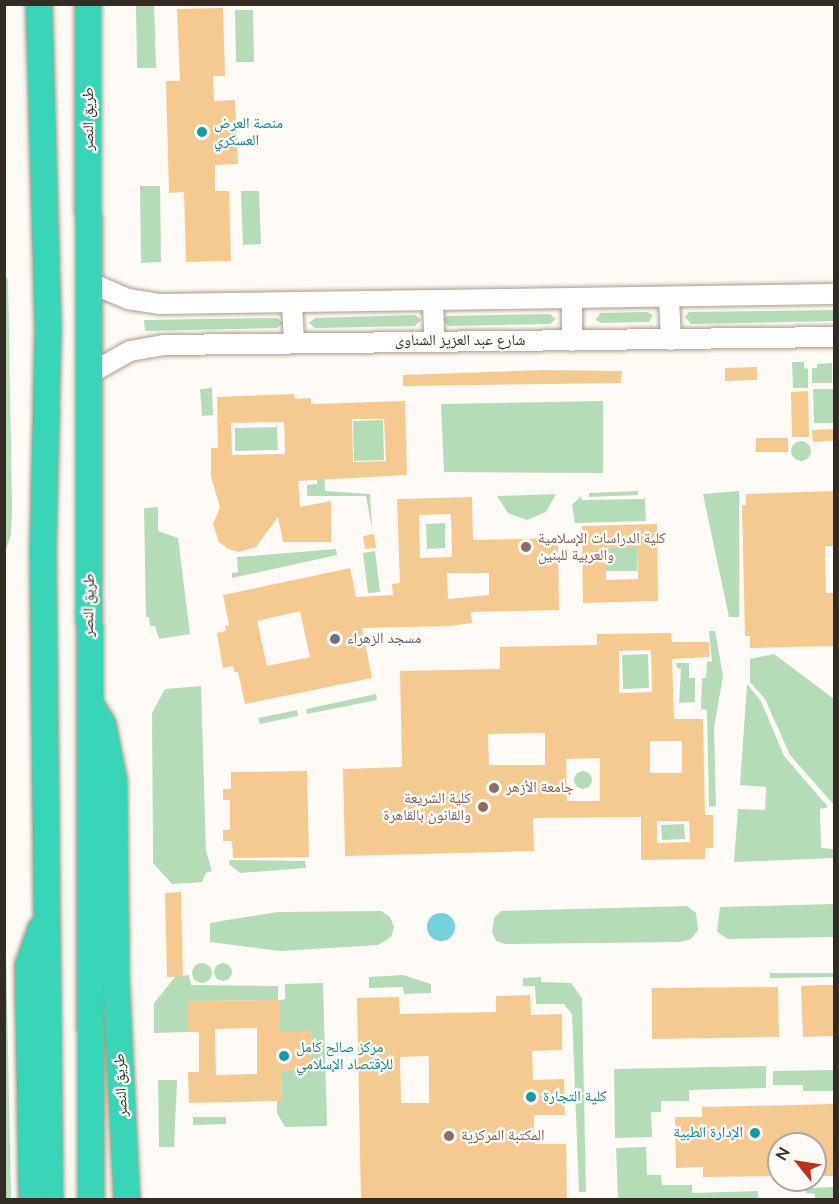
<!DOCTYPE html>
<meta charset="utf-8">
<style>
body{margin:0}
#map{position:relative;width:839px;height:1204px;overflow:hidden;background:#fefbf6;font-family:"Nunito Sans","Noto Naskh Arabic",sans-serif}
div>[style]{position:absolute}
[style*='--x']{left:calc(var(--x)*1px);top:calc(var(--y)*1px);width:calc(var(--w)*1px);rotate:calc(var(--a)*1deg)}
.green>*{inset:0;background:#b5dbb8}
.round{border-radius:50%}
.water>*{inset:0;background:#76d1db}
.building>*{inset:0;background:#f4ca90}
.roads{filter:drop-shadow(0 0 2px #aa9b87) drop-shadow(0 0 2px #aa9b87)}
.secondary>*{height:20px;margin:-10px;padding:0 10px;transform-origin:10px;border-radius:10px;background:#fff}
.highway>*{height:26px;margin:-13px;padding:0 13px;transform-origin:13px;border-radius:13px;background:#38d5b7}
.dots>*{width:16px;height:16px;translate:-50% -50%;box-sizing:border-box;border:3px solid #fefbf6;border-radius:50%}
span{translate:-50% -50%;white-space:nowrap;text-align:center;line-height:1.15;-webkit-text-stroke:4.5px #fefbf6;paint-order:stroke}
.street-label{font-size:15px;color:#322c24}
.culture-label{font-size:15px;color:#0d838f}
.left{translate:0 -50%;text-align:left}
.right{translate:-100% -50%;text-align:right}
.education-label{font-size:15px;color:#785e54}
.worship-label{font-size:15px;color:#5b616d}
.frame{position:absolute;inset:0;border:6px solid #322c24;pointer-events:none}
.north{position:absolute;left:767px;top:1132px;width:60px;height:60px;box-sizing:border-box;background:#fefbf6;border:2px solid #aca8a2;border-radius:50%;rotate:300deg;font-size:16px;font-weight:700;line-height:24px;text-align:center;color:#322c24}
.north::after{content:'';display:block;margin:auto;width:21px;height:27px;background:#bd301f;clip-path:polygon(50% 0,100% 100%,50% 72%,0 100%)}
</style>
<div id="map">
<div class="green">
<i style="clip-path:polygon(136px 5px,154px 5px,156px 68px,137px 68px)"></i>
<i style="clip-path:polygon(235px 10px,253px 10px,254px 62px,236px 62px)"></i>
<i style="clip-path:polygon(140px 186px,160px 186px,161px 262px,141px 263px)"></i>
<i style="clip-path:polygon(241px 191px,259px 191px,261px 244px,243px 245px)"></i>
<i style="clip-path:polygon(5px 275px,8px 280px,12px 510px,11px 534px,5px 553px)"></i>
<i style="clip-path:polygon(834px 310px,834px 321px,691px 324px,685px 317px,689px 312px)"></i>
<i style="clip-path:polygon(647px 312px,653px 315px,649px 322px,601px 323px,596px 320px,600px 313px)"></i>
<i style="clip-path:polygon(550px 314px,556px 319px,550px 324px,448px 326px,443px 320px,447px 316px)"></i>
<i style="clip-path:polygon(415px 315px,421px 320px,415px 326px,315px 328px,309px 323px,315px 318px)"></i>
<i style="clip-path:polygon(277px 318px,283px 323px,277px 328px,145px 331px,144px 320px)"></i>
<i style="clip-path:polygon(792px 362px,804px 362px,804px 368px,808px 369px,808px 388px,793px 388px)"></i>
<i style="clip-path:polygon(832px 363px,832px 383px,812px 383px,812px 368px,817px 368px,817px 364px)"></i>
<i style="clip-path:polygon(212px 388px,213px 415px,202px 416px,200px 389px)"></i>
<i style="clip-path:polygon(813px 389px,833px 389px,834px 423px,814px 423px)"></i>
<i style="clip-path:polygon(603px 401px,603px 473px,444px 472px,441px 404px)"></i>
<i style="clip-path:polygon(383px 420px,384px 460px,354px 461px,353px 421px)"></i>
<i style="clip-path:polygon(277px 427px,278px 450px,235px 451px,235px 428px)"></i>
<i class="round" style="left:791px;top:441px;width:20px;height:20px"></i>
<i style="clip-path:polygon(317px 470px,324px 470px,325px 491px,370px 494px,372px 529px,366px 496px,307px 496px,307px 485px,317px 484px)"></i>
<i style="clip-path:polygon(638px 491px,638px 495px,589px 497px,589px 493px)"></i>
<i style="clip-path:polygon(739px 491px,739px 617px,729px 617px,703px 494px)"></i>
<i style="clip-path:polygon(556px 494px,546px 512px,527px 520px,508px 513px,497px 496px)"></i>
<i style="clip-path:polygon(581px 496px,582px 500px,645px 499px,646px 521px,575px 523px,572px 505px)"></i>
<i style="clip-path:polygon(158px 507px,158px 531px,178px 538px,190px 634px,159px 639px,155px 626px,150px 626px,149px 617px,146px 617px,144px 508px)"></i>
<i style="clip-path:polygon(445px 523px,445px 548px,427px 549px,426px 524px)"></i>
<i style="clip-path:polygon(637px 547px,637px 571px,606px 571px,606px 548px)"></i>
<i style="clip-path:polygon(336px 549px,337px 555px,232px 578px,232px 573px,238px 572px,237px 557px)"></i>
<i style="clip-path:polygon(375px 551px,380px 592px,368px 593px,363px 553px)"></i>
<i style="clip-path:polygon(709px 631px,715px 631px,723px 676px,714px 728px,716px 806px,709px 807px,707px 710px,701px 709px,702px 678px,706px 678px,707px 662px,712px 661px)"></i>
<i style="clip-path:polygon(648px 654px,649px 688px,623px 689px,622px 655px)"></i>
<i style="clip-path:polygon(774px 654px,834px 699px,834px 805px,790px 755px,765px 699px,750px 682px,750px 659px)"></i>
<i style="clip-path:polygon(676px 663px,689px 663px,689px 678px,695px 678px,695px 702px,679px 703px,681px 669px,677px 668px)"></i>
<i style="clip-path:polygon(747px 684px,761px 701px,784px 756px,828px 807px,820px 809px,821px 848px,834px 849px,834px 858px,734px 862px,738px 809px,765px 810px,766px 787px,740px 785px)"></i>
<i style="clip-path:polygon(201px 686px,206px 851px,212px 871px,206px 873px,202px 882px,172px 884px,153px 863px,152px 713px,165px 689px)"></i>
<i style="clip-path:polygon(376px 694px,377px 700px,307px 714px,306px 709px)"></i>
<i style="clip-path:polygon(297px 710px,298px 716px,260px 724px,258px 718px)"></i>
<i class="round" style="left:574px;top:771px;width:18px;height:18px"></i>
<i style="clip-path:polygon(684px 824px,685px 839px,662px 840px,661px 825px)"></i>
<i style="clip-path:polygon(230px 860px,305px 861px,306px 868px,240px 873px,229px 864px)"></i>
<i style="clip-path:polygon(5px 903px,11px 1199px,11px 1200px,4px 1199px)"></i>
<i style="clip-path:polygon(834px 904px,834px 937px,728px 939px,717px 932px,720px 907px)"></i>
<i style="clip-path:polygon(687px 906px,696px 913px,698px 930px,691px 939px,681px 942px,505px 944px,496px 941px,492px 932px,494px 918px,501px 911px)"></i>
<i style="clip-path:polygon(381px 911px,390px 917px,394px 927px,391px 937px,378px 945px,280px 951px,210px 942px,210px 923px,233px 919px,278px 912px)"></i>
<i class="round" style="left:192px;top:963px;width:20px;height:20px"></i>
<i class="round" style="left:214px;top:963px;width:18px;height:18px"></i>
<i style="clip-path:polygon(770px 973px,834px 973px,834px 977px,770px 978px)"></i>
<i style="clip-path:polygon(189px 975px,191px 985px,278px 986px,278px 1000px,187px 1001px,187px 1032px,154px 1033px,154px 1003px,175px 977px)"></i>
<i style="clip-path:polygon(403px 975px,431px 984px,431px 993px,404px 994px,403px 987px,369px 988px,369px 977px)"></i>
<i style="clip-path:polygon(541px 977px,541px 982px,571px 983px,582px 998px,586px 1192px,579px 1192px,572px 1014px,564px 1004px,536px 1004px,535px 986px,523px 986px,523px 978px)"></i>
<i style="clip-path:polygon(323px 983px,327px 1126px,285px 1127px,277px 1113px,277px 1101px,282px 1101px,281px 1070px,312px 1069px,280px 1031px,280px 1000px,285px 999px,285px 984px)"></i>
<i style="clip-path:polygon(766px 1066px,766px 1088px,689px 1090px,689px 1101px,661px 1101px,661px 1112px,651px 1112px,652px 1137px,615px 1138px,614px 1069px)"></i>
<i style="clip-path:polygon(834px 1070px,834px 1091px,803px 1091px,803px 1085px,773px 1085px,773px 1071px)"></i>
<i style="clip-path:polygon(158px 1080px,177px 1080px,174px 1147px,159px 1147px)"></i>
<i style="clip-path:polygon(193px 1117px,226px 1117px,226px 1124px,193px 1125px)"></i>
<i style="clip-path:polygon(646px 1147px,647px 1175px,661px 1175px,662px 1185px,692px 1185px,692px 1193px,758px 1191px,758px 1199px,618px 1199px,616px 1148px)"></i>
<i style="clip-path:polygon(834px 1187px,834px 1199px,815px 1199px,815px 1194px,806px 1193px,806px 1188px)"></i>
</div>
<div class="water">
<i class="round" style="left:427px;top:913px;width:28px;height:28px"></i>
</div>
<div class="building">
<i style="clip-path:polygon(223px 8px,225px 76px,213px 76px,214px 101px,235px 100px,238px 164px,215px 165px,215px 191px,229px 191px,231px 261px,186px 262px,184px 192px,169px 193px,166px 81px,180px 81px,177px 9px)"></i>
<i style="clip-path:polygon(757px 367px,757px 380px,725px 381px,725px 368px)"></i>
<i style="clip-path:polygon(546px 370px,622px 371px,621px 383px,403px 386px,403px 375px)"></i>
<i style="clip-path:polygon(808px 391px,809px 437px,792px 437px,791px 392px)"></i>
<i style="clip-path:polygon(evenodd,294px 394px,295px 399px,311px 398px,311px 404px,405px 401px,407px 475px,298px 481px,300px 507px,331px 501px,331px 542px,283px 542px,278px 517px,256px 547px,239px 552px,228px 549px,219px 542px,213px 524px,220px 507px,211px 477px,211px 448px,218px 448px,217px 397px,294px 394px,352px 419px,384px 419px,386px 461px,353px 462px,352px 419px,294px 394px,284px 422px,285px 454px,232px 455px,231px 423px,284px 422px)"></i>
<i style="clip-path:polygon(834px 429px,834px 441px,813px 442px,812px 430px)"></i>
<i style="clip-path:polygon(756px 438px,788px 438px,788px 452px,756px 452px)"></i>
<i style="clip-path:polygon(834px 491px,834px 546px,825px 546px,826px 593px,834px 593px,834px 646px,750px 648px,750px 636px,745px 636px,742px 505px,746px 505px,746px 494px)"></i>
<i style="clip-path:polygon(evenodd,472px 497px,473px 540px,558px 538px,559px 610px,471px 612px,472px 623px,450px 626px,362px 628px,372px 678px,245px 704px,238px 672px,234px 672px,233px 666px,223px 668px,217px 633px,226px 631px,225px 626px,229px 625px,223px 595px,350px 568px,356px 597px,393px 595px,392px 584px,400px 583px,397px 499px,472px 497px,451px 514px,452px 557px,420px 558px,419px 515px,451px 514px,472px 497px,447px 573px,489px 573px,489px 595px,448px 599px,447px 573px,472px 497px,300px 611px,310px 657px,267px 666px,257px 621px,300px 611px)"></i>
<i style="clip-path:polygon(evenodd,657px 524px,658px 601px,583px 603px,582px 526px,657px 524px,637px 547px,638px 579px,606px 580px,606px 548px,637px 547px)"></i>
<i style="clip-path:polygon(374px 534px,376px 548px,365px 549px,363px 536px)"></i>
<i style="clip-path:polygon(evenodd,671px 633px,672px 642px,709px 642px,709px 657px,672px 659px,674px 719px,703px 719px,705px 815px,713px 815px,713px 848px,705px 848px,705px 859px,641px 860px,641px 817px,533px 818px,534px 851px,345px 856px,343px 769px,402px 767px,400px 671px,500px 669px,500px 647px,597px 645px,597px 634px,671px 633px,651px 650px,652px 692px,619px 693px,619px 651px,651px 650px,671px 633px,545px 733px,545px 765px,489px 765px,488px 734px,545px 733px,671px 633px,650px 741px,682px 741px,682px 773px,650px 773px,650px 741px,671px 633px,600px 758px,600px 801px,567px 801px,566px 759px,600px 758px,671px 633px,657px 821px,689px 821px,690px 842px,657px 843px,657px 821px)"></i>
<i style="clip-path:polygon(307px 771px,309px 857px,233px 858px,232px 841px,223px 841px,223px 830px,230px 830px,230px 800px,223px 800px,223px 789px,231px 789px,231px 772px)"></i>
<i style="clip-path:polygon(181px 892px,183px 977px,167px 977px,165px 893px)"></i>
<i style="clip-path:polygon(817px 985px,834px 985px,834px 1036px,803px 1037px,801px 986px)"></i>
<i style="clip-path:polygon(778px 987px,779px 1037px,652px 1039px,652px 988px)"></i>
<i style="clip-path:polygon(evenodd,530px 995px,531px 1015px,562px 1014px,562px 1050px,532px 1051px,533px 1080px,564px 1079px,565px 1115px,534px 1115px,534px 1144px,566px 1144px,567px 1200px,361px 1200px,357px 998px,399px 997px,400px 1014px,496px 1012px,496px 996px,530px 995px,429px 1056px,429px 1103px,401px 1103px,400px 1057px,429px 1056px)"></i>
<i style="clip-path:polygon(evenodd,280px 1000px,280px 1031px,312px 1030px,312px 1069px,281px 1070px,282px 1101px,189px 1103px,188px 1072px,199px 1072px,199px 1032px,187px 1032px,187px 1001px,280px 1000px,257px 1028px,257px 1074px,216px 1075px,215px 1029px,257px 1028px)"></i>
<i style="clip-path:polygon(834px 1104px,834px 1176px,815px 1176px,815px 1144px,779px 1144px,779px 1176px,703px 1177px,703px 1167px,676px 1168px,675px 1117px,702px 1117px,702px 1107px)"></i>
</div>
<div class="roads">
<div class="secondary">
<i style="--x:91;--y:283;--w:40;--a:23.4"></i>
<i style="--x:128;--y:299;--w:33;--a:9"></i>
<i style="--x:161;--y:304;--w:673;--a:-0.85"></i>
<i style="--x:669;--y:299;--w:41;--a:87.2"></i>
<i style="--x:572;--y:301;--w:40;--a:90"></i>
<i style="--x:433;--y:303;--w:38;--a:88"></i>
<i style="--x:292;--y:304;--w:39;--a:87"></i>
<i style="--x:91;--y:373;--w:45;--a:-29.4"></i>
<i style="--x:130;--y:351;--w:35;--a:-10"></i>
<i style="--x:164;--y:345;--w:670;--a:-0.68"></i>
</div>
<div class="highway">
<i style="--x:39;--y:4;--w:327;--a:88.4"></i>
<i style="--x:48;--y:331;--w:220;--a:91.3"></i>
<i style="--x:43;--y:551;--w:649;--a:89.38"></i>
<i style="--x:88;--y:4;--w:1196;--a:89.86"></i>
<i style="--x:91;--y:705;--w:23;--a:59"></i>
<i style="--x:103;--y:725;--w:57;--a:78.9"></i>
<i style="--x:114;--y:781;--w:197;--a:89.4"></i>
<i style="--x:116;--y:978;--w:222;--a:87.2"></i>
<i style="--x:32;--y:1200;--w:234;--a:-91"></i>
<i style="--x:28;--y:966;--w:39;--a:-71"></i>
</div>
</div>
<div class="dots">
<i style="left:202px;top:132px;background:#0f9aa8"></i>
<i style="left:526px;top:547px;background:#8d6e63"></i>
<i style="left:335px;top:639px;background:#6b7280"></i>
<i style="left:494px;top:788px;background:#8d6e63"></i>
<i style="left:483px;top:807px;background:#8d6e63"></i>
<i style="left:284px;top:1056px;background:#0f9aa8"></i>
<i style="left:531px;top:1097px;background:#0f9aa8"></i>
<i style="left:755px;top:1133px;background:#0f9aa8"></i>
<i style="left:449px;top:1136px;background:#8d6e63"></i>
</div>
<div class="street-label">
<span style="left:89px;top:119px;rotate:-90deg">طريق النصر</span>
<span style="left:460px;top:341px">شارع عبد العزيز الشناوى</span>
<span style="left:89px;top:605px;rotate:-89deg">طريق النصر</span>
<span style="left:121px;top:1085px;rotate:-93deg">طريق النصر</span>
</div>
<div class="culture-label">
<span class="left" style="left:214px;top:132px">منصة العرض<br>العسكري</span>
<span class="left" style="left:296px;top:1056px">مركز صالح كامل<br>للإقتصاد الإسلامي</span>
<span class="left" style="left:543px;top:1097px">كلية التجارة</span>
<span class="right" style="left:743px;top:1133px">الإدارة الطبية</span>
</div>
<div class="education-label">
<span class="left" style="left:538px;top:547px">كلية الدراسات الإسلامية<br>والعربية للبنين</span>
<span class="left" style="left:506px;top:788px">جامعة الأزهر</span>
<span class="right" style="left:471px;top:807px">كلية الشريعة<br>والقانون بالقاهرة</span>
<span class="left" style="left:461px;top:1136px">المكتبة المركزية</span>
</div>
<div class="worship-label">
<span class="left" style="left:347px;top:639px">مسجد الزهراء</span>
</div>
<div class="frame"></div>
<div class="north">N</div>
</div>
